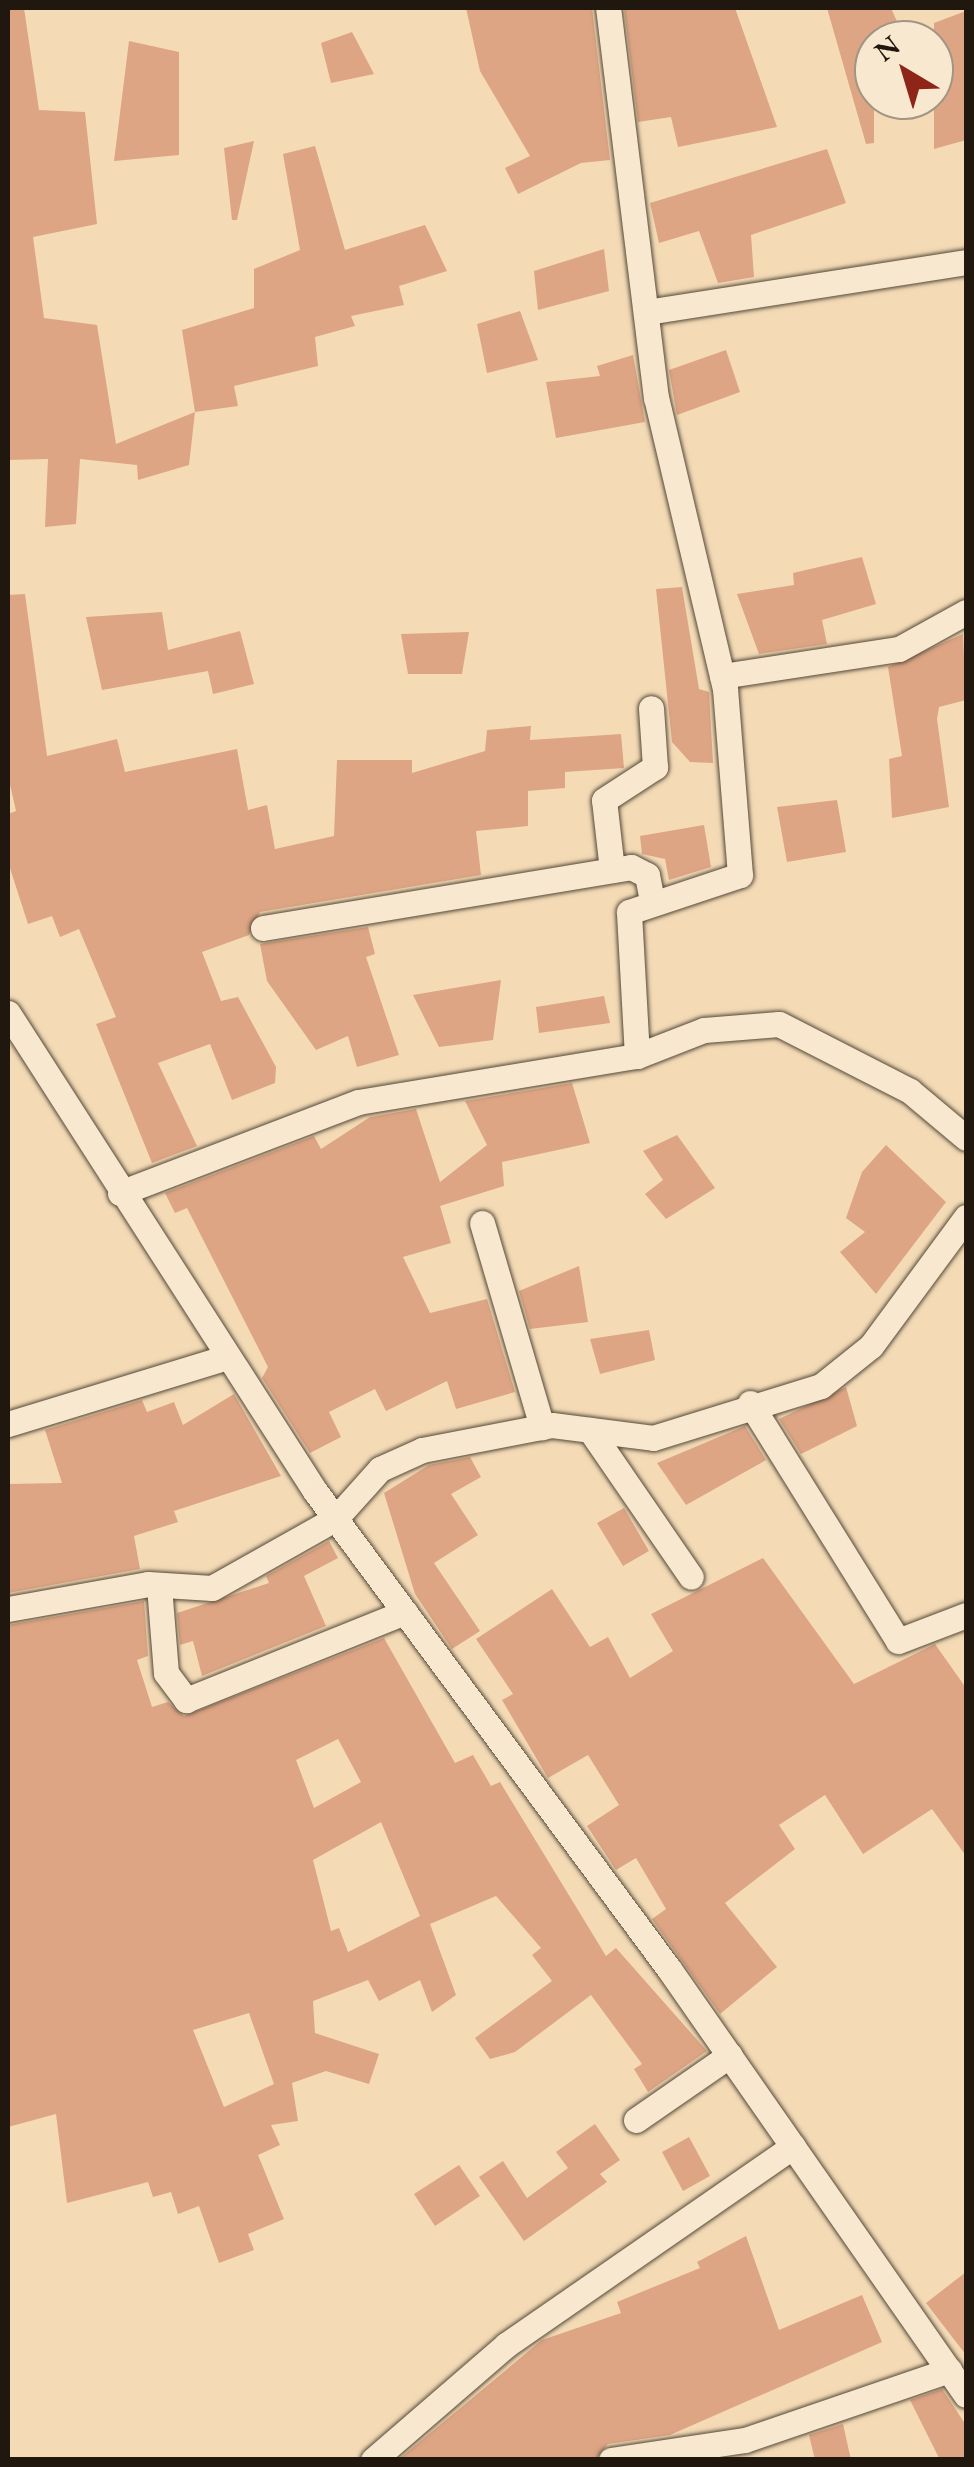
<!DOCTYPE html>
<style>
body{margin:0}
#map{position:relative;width:974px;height:2467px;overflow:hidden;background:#f4dbb6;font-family:"EB Garamond",serif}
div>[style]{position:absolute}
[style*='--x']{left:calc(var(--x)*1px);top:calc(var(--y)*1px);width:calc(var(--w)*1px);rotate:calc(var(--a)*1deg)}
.building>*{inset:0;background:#dda584}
.roads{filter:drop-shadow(0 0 2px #554939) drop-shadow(0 0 2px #554939)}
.street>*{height:25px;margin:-12.5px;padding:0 12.5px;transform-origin:12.5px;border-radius:12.5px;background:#f8e8d0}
span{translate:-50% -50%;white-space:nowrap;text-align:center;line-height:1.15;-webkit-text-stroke:8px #f8e8d0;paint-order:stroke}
.frame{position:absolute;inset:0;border:10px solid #20180f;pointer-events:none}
.north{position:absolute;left:854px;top:20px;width:100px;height:100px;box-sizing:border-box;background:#f8e8d0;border:2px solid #a29583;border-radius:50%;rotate:322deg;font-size:28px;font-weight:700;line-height:40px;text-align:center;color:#20180f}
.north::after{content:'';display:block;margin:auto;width:35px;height:45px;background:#8f2418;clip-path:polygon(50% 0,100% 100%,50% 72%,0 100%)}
</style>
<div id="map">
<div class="building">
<i style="clip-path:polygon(8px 8px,24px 8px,39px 110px,85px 112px,97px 224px,33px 237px,44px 318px,97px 325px,116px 444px,195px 412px,189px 465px,138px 480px,137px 465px,80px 459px,76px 524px,45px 527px,48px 459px,8px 460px)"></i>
<i style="clip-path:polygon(466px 8px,592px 8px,610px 160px,581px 163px,518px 194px,505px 168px,530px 156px,480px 71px)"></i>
<i style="clip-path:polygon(624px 8px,735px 8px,777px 127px,678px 147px,671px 117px,638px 122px)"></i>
<i style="clip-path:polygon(827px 8px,891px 8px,905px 40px,874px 40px,874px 143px,866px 144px)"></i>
<i style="clip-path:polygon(966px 11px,966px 140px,934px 149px,934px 23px)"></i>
<i style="clip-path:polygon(352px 32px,374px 74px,331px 83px,321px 43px)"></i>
<i style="clip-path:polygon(129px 41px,179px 52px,179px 155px,114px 161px)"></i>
<i style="clip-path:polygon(254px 141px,237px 220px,232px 220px,224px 148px)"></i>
<i style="clip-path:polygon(315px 146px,345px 250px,425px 225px,447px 271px,399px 286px,404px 305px,351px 316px,355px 326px,315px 337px,318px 366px,234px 386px,238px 406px,195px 412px,182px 330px,254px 308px,254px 269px,300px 250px,283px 154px)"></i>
<i style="clip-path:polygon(827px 149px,846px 203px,751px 235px,754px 277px,718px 283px,699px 231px,659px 243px,650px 203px)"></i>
<i style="clip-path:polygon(604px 249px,609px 291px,538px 310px,534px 271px)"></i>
<i style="clip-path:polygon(520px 311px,538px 360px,487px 373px,477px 324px)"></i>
<i style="clip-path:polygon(726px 350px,740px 392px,677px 415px,669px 370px)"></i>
<i style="clip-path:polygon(633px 355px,645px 422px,556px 438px,546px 382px,600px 376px,597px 366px)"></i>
<i style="clip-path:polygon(862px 557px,876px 604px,822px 620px,827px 644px,759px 654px,737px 594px,794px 585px,793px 573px)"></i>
<i style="clip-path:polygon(682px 587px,699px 689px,709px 692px,713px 763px,690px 762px,672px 742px,656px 589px)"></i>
<i style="clip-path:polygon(25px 594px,47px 756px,117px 739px,125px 772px,237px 749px,248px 810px,267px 805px,275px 849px,334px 836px,337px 760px,412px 760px,412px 773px,485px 751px,487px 730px,531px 726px,530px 740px,621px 734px,624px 768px,565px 772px,565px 788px,528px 791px,528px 826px,476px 831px,481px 875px,260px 912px,249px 935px,202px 952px,221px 1001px,238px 997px,276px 1067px,275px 1083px,232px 1100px,210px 1044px,158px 1063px,197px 1146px,152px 1163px,96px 1024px,116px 1017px,79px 929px,60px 937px,52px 916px,28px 924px,8px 862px,8px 814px,16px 811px,8px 776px,8px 595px)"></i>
<i style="clip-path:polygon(162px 612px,168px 650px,240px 631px,254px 684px,213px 694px,208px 671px,102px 690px,86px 617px)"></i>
<i style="clip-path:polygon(469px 632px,462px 674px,408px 674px,401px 634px)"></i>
<i style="clip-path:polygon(963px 634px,966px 700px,939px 707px,937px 719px,949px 807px,892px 818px,889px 759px,902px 756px,888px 667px)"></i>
<i style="clip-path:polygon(837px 800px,846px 852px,787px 862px,777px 807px)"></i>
<i style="clip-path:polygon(704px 825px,711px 867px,669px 880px,665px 859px,642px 854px,640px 836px)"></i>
<i style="clip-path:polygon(368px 927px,375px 954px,366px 957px,399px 1055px,357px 1067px,348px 1036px,316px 1050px,267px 981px,260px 944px)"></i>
<i style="clip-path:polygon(501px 980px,493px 1040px,439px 1047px,413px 995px)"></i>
<i style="clip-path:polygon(604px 996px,610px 1023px,539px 1033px,536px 1007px)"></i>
<i style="clip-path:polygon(572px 1083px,590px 1143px,502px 1162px,504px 1186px,440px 1206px,451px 1243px,403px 1257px,430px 1313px,487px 1299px,515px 1392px,456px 1409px,447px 1381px,386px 1411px,375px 1389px,329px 1412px,341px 1437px,310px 1453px,262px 1378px,268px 1367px,187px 1208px,175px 1213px,165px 1193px,314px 1136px,321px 1149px,370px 1117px,416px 1109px,440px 1182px,487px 1145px,465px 1101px)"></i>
<i style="clip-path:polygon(677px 1135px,715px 1188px,666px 1219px,645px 1194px,663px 1180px,643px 1151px)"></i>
<i style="clip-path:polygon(886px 1145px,946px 1202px,876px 1294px,840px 1252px,865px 1232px,846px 1218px,862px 1172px)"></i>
<i style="clip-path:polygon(579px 1266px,588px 1322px,530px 1329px,519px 1291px)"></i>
<i style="clip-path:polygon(649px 1330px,655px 1360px,600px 1374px,590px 1339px)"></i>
<i style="clip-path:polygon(846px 1387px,857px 1426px,801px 1454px,779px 1419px)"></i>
<i style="clip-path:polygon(234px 1394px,281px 1476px,174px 1511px,178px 1522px,134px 1536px,140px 1569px,8px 1593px,8px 1484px,62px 1483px,45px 1430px,142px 1400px,147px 1412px,174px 1402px,183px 1425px)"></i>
<i style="clip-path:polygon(745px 1426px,766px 1460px,686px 1505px,657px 1463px)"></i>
<i style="clip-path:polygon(470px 1457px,481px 1477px,451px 1494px,478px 1535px,434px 1563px,480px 1631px,452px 1649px,415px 1594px,384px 1493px,429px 1465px)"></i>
<i style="clip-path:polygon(624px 1508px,649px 1551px,623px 1566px,597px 1523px)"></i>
<i style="clip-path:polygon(329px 1541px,338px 1558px,304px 1576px,326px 1626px,202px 1676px,193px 1641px,180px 1645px,177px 1613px,269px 1583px,266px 1576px)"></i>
<i style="clip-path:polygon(763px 1558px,854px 1684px,935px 1644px,966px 1688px,966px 1856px,932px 1809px,863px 1854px,825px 1795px,779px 1825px,795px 1849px,725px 1903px,777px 1967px,720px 2014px,652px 1919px,666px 1909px,636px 1858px,616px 1870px,587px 1826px,619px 1805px,588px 1755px,548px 1778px,502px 1700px,513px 1694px,476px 1639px,552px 1589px,590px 1647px,608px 1637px,630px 1678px,673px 1651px,651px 1614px)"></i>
<i style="clip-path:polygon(evenodd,144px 1601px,148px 1656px,137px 1660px,152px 1707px,168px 1702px,184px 1716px,384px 1638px,455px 1763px,473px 1755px,491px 1786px,500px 1782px,606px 1956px,616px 1948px,707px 2051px,648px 2092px,634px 2069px,642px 2064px,591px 1995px,515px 2052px,490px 2059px,475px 2038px,552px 1981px,532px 1955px,541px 1948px,496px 1896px,430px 1924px,456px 1995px,432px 2012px,420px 1980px,379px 2001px,368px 1980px,313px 2001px,315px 2033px,379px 2054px,369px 2084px,326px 2071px,292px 2083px,298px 2121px,271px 2125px,280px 2145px,258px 2155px,284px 2219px,248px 2234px,254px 2250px,219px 2263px,199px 2206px,178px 2214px,171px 2192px,153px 2197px,148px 2182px,67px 2203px,56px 2114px,8px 2127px,8px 1625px,144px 1601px,338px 1739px,361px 1782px,314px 1808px,296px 1760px,338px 1739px,144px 1601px,381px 1822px,420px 1916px,348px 1952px,339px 1928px,331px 1931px,313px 1860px,381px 1822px,144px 1601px,249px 2013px,274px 2084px,224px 2107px,193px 2030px,249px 2013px)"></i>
<i style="clip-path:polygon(595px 2124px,620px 2160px,600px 2174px,607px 2182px,524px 2241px,479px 2177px,503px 2161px,527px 2198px,568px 2168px,556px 2152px)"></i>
<i style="clip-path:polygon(689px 2137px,710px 2176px,683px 2191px,662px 2152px)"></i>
<i style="clip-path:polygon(459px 2165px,480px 2196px,435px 2226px,414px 2194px)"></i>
<i style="clip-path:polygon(746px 2236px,779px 2330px,862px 2295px,882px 2342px,670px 2435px,608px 2444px,595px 2460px,398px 2460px,542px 2340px,621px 2313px,617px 2302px,700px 2268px,697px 2262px)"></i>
<i style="clip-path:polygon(966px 2272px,966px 2355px,926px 2303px)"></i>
<i style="clip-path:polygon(942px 2389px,966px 2425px,966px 2460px,940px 2460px,910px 2400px)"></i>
<i style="clip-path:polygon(843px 2424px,851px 2460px,815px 2460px,809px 2435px)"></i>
</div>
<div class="roads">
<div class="street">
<i style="--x:647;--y:312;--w:323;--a:-8.9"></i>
<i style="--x:722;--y:676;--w:179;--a:-8.7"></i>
<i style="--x:899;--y:649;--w:77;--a:-28.9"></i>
<i style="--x:612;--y:870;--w:70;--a:-96.5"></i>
<i style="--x:604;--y:800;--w:61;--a:-32.9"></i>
<i style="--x:655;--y:767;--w:59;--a:-93.9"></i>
<i style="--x:263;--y:928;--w:373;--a:-9.4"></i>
<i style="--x:631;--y:867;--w:18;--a:27"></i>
<i style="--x:647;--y:875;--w:25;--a:79"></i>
<i style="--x:8;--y:1013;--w:568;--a:57.29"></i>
<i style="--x:315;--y:1491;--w:595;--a:53.48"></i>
<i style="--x:669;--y:1969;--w:519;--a:55.12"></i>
<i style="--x:637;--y:1056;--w:72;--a:-21.2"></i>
<i style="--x:704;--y:1030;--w:75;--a:-4.6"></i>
<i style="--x:779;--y:1024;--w:147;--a:27.1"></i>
<i style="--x:910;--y:1091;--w:73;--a:40"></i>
<i style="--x:120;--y:1193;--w:255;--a:-20.9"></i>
<i style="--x:358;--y:1102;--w:283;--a:-9.4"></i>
<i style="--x:637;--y:1056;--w:144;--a:-93.2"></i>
<i style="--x:629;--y:912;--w:117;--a:-18.4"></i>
<i style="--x:740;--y:875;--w:187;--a:-94.6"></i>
<i style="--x:725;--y:689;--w:299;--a:-103.3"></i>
<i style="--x:656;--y:398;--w:393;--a:-97"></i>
<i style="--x:482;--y:1223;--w:213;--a:73.6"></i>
<i style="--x:750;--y:1403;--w:280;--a:58.1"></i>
<i style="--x:898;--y:1641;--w:73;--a:-20.9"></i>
<i style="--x:8;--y:1424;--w:226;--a:-17"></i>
<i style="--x:590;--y:1430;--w:178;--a:55.5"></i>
<i style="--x:159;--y:1586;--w:87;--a:85.4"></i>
<i style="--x:166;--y:1673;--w:34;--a:53"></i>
<i style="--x:186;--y:1700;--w:236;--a:-21.9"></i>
<i style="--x:8;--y:1609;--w:142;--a:-10.1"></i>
<i style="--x:148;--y:1584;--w:64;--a:3.6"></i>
<i style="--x:212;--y:1588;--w:142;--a:-29.4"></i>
<i style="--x:336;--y:1518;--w:66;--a:-48.1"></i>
<i style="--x:380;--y:1469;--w:46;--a:-24.3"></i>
<i style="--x:422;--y:1450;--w:132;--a:-10.9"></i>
<i style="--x:552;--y:1425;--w:102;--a:7.3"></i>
<i style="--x:653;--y:1438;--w:176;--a:-17.2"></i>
<i style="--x:821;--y:1386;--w:64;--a:-38.7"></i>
<i style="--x:871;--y:1346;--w:160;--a:-53.6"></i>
<i style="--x:636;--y:2120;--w:114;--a:-34.7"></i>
<i style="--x:373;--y:2460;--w:176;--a:-40.8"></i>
<i style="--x:506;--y:2345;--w:349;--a:-34.7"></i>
<i style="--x:611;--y:2460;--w:135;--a:-8.5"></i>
<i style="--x:745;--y:2440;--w:216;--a:-18.9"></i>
</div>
</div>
<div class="frame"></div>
<div class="north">N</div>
</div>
